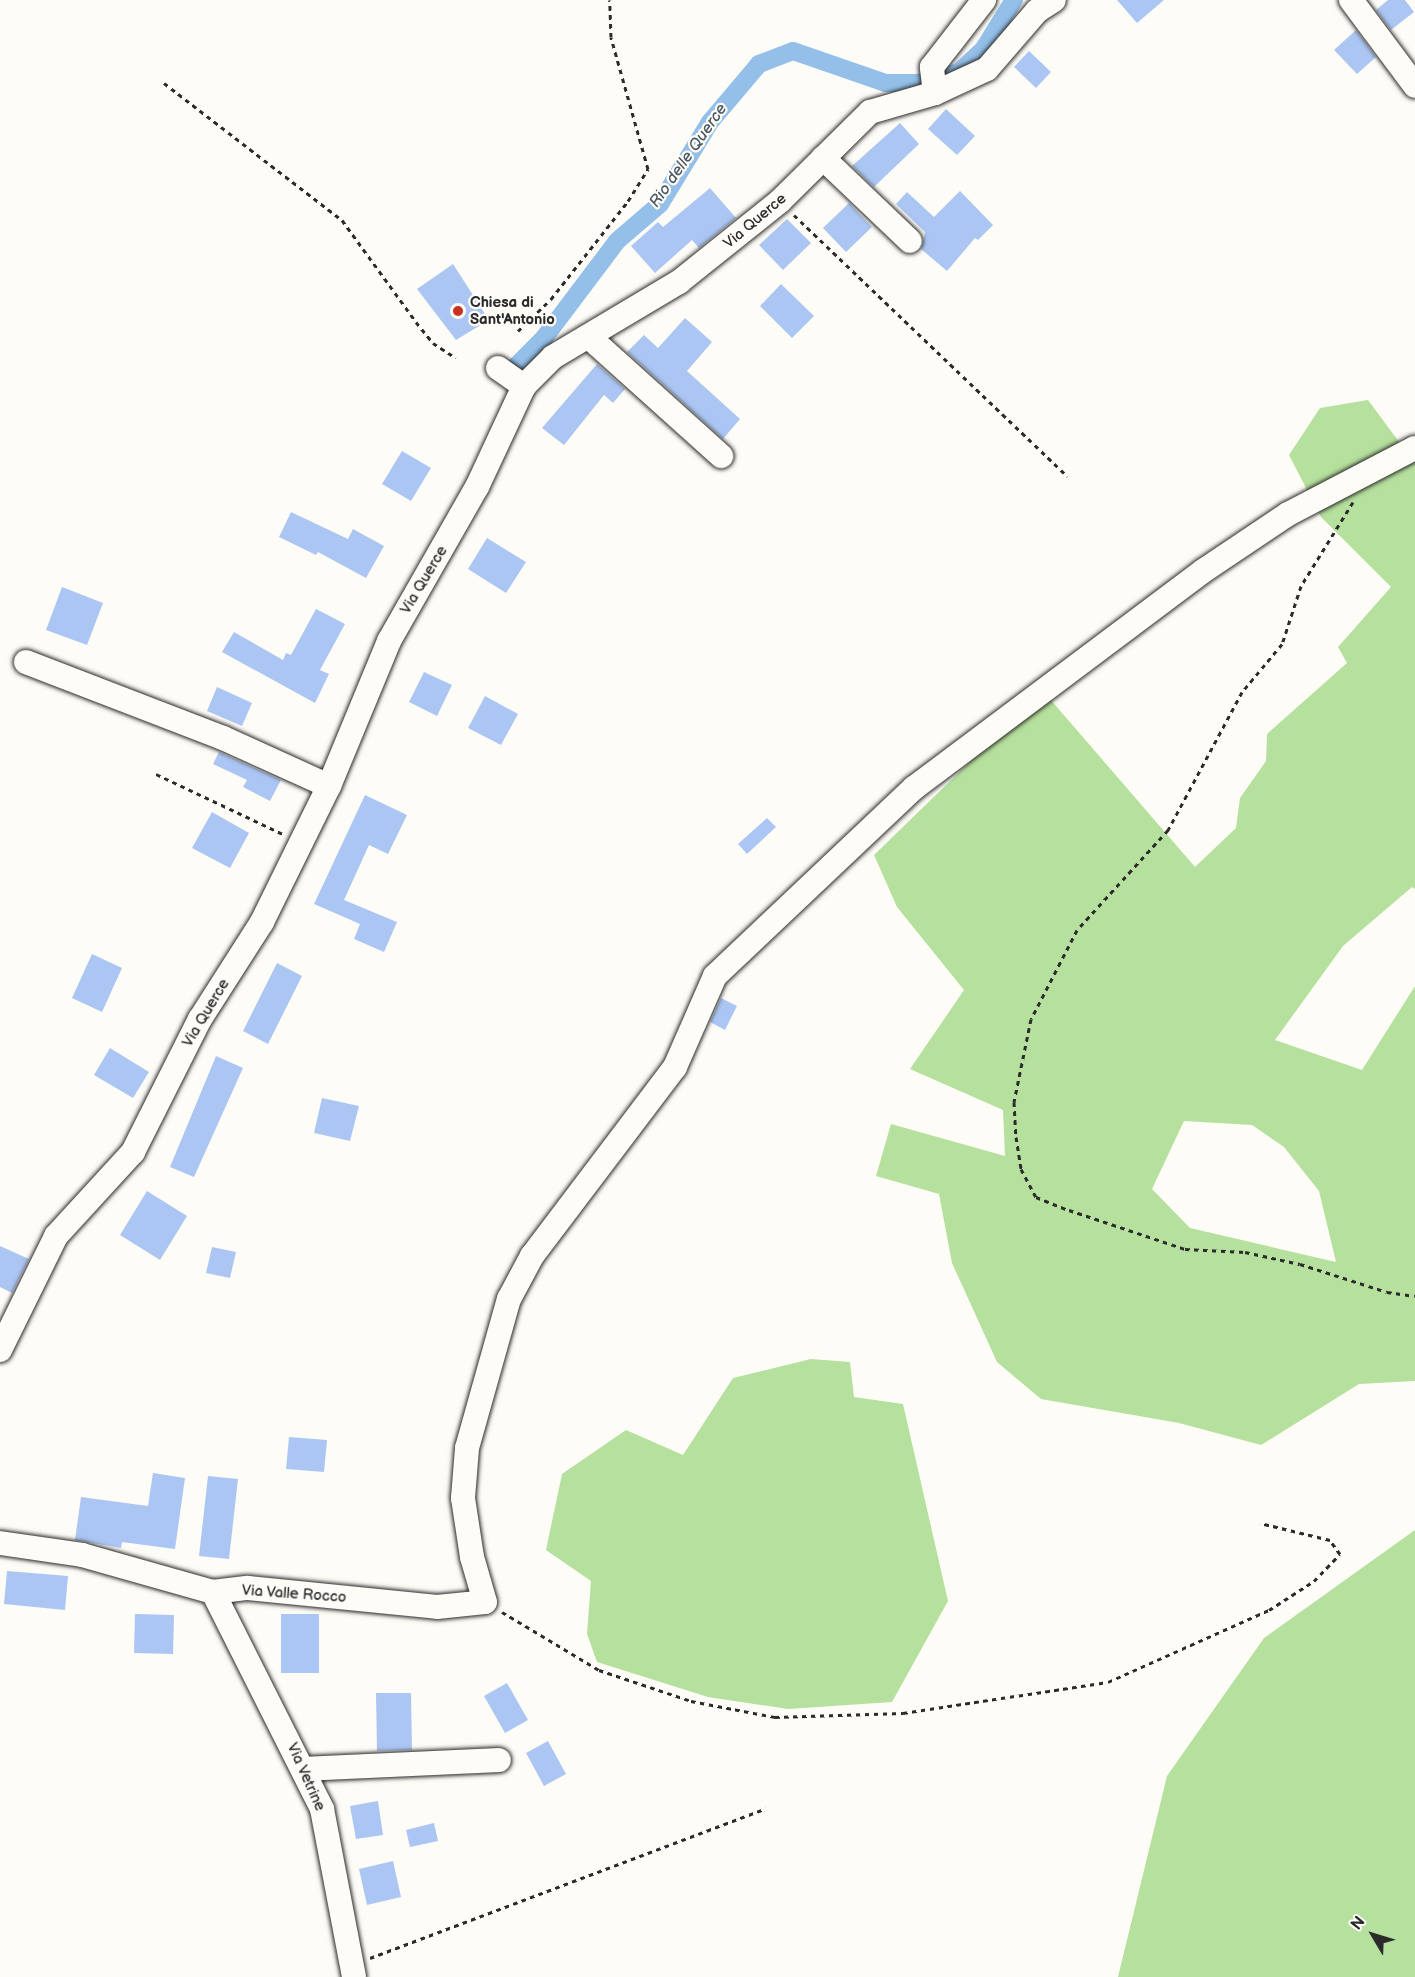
<!DOCTYPE html>
<style>
body{margin:0}
#map{position:relative;width:1415px;height:1977px;overflow:hidden;background:#fdfcf7;font-family:"Balsamiq Sans",sans-serif}
div>[style]{position:absolute}
[style*='--x']{left:calc(var(--x)*1px);top:calc(var(--y)*1px);width:calc(var(--w)*1px);rotate:calc(var(--a)*1deg)}
.green>*{inset:0;background:#b6e09d}
.canal>*{height:18px;margin:-9px;padding:0 9px;transform-origin:9px;border-radius:9px;background:#93bfe8}
.building>*{inset:0;background:#acc6f3}
.path>*{height:3px;margin-top:-1.5px;transform-origin:0;background:repeating-linear-gradient(90deg,#2b2b2b 0 4.5px,transparent 0 9px)}
.roads{filter:drop-shadow(0 0 2px #2b2b2b) drop-shadow(0 0 2px #2b2b2b)}
.minor>*{height:24px;margin:-12px;padding:0 12px;transform-origin:12px;border-radius:12px;background:#fdfcf7}
.dots>*{width:16px;height:16px;translate:-50% -50%;box-sizing:border-box;border:3px solid #fdfcf7;border-radius:50%}
span{translate:-50% -50%;white-space:nowrap;text-align:center;line-height:1.15;-webkit-text-stroke:4.5px #fdfcf7;paint-order:stroke}
.street-label{font-size:15px;color:#2b2b2b}
.poi-label{font-size:15px;color:#2b2b2b;font-weight:700}
.left{translate:0 -50%;text-align:left}
.water-label{font-size:16px;color:#4a5764;font-style:italic}
.north{position:absolute;left:1343px;top:1905px;width:60px;height:60px;-webkit-text-stroke:4px #fdfcf7;paint-order:stroke;rotate:308deg;font-size:16px;font-weight:700;line-height:24px;text-align:center;color:#2b2b2b}
.north::after{content:'';display:block;margin:auto;width:21px;height:27px;background:#2b2b2b;clip-path:polygon(50% 0,100% 100%,50% 72%,0 100%)}
</style>
<div id="map">
<div class="green">
<i style="clip-path:polygon(evenodd,1368px 400px,1411px 458px,1415px 456px,1415px 889px,1412px 887px,1343px 946px,1275px 1040px,1362px 1070px,1415px 986px,1415px 1381px,1359px 1384px,1261px 1445px,1179px 1423px,1041px 1399px,997px 1362px,952px 1263px,939px 1194px,876px 1176px,891px 1124px,1005px 1156px,1003px 1110px,910px 1069px,964px 990px,897px 907px,874px 855px,974px 758px,1050px 699px,1195px 867px,1236px 828px,1240px 798px,1266px 761px,1267px 734px,1347px 663px,1338px 647px,1391px 587px,1321px 517px,1289px 455px,1320px 408px,1368px 400px,1184px 1121px,1252px 1125px,1284px 1147px,1319px 1191px,1336px 1262px,1190px 1228px,1152px 1189px,1184px 1121px)"></i>
<i style="clip-path:polygon(811px 1359px,850px 1362px,854px 1397px,903px 1404px,948px 1601px,892px 1702px,788px 1709px,708px 1697px,597px 1662px,587px 1634px,591px 1581px,546px 1550px,562px 1474px,626px 1430px,683px 1455px,733px 1378px)"></i>
<i style="clip-path:polygon(1415px 1530px,1415px 1977px,1118px 1977px,1167px 1776px,1264px 1638px)"></i>
</div>
<div class="canal">
<i style="--x:516;--y:366;--w:40;--a:-45"></i>
<i style="--x:544;--y:338;--w:121;--a:-53"></i>
<i style="--x:617;--y:241;--w:57;--a:-40.7"></i>
<i style="--x:660;--y:204;--w:96;--a:-58.6"></i>
<i style="--x:710;--y:122;--w:76;--a:-49.8"></i>
<i style="--x:759;--y:64;--w:36;--a:-21"></i>
<i style="--x:793;--y:51;--w:98;--a:19"></i>
<i style="--x:886;--y:83;--w:32;--a:0"></i>
<i style="--x:918;--y:83;--w:42;--a:-15"></i>
<i style="--x:959;--y:72;--w:33;--a:-43"></i>
<i style="--x:983;--y:50;--w:59;--a:-58.2"></i>
</div>
<div class="building">
<i style="clip-path:polygon(1117px 0,1164px 0,1137px 23px)"></i>
<i style="clip-path:polygon(1388px 0,1405px 0,1414px 12px,1391px 30px,1376px 10px)"></i>
<i style="clip-path:polygon(1356px 30px,1376px 57px,1357px 74px,1334px 50px)"></i>
<i style="clip-path:polygon(1029px 51px,1051px 72px,1036px 88px,1014px 67px)"></i>
<i style="clip-path:polygon(946px 109px,975px 136px,957px 155px,928px 129px)"></i>
<i style="clip-path:polygon(900px 123px,919px 144px,874px 187px,852px 166px)"></i>
<i style="clip-path:polygon(710px 188px,736px 218px,699px 248px,692px 240px,655px 273px,631px 246px,658px 222px,663px 227px)"></i>
<i style="clip-path:polygon(960px 191px,993px 225px,978px 240px,975px 238px,947px 271px,921px 249px,925px 232px,896px 204px,907px 192px,934px 217px)"></i>
<i style="clip-path:polygon(849px 203px,872px 227px,846px 252px,823px 228px)"></i>
<i style="clip-path:polygon(787px 219px,811px 243px,783px 270px,759px 245px)"></i>
<i style="clip-path:polygon(453px 264px,489px 320px,456px 340px,417px 289px)"></i>
<i style="clip-path:polygon(781px 284px,814px 316px,792px 338px,760px 306px)"></i>
<i style="clip-path:polygon(685px 318px,712px 342px,687px 371px,740px 419px,723px 439px,627px 352px,644px 335px,658px 348px)"></i>
<i style="clip-path:polygon(597px 364px,625px 389px,613px 403px,604px 395px,564px 445px,542px 428px)"></i>
<i style="clip-path:polygon(402px 451px,431px 468px,411px 501px,382px 484px)"></i>
<i style="clip-path:polygon(291px 512px,348px 539px,353px 529px,384px 546px,366px 578px,318px 552px,316px 555px,279px 537px)"></i>
<i style="clip-path:polygon(487px 538px,526px 562px,506px 593px,468px 569px)"></i>
<i style="clip-path:polygon(62px 587px,103px 603px,87px 645px,46px 630px)"></i>
<i style="clip-path:polygon(316px 609px,345px 624px,320px 670px,329px 674px,315px 703px,222px 652px,234px 632px,283px 660px,286px 653px,291px 655px)"></i>
<i style="clip-path:polygon(424px 672px,452px 685px,437px 716px,409px 702px)"></i>
<i style="clip-path:polygon(217px 687px,252px 703px,242px 726px,207px 711px)"></i>
<i style="clip-path:polygon(485px 696px,518px 714px,501px 745px,468px 728px)"></i>
<i style="clip-path:polygon(219px 752px,281px 780px,270px 801px,243px 787px,247px 780px,213px 764px)"></i>
<i style="clip-path:polygon(365px 795px,407px 815px,388px 854px,369px 845px,344px 900px,397px 922px,384px 952px,354px 939px,360px 924px,314px 904px)"></i>
<i style="clip-path:polygon(212px 812px,249px 833px,230px 868px,192px 848px)"></i>
<i style="clip-path:polygon(767px 818px,776px 827px,747px 854px,738px 844px)"></i>
<i style="clip-path:polygon(92px 954px,122px 968px,102px 1012px,72px 998px)"></i>
<i style="clip-path:polygon(277px 963px,302px 976px,268px 1044px,243px 1031px)"></i>
<i style="clip-path:polygon(721px 998px,737px 1006px,725px 1030px,710px 1022px)"></i>
<i style="clip-path:polygon(110px 1048px,149px 1072px,133px 1098px,94px 1075px)"></i>
<i style="clip-path:polygon(216px 1056px,243px 1068px,194px 1177px,170px 1167px)"></i>
<i style="clip-path:polygon(322px 1098px,359px 1106px,350px 1141px,314px 1133px)"></i>
<i style="clip-path:polygon(147px 1191px,187px 1216px,160px 1260px,120px 1235px)"></i>
<i style="clip-path:polygon(0 1246px,29px 1259px,12px 1293px,0 1287px)"></i>
<i style="clip-path:polygon(212px 1247px,236px 1252px,230px 1278px,206px 1273px)"></i>
<i style="clip-path:polygon(289px 1437px,327px 1440px,324px 1472px,286px 1469px)"></i>
<i style="clip-path:polygon(153px 1473px,185px 1478px,175px 1549px,122px 1542px,121px 1548px,75px 1540px,81px 1497px,148px 1506px)"></i>
<i style="clip-path:polygon(208px 1476px,238px 1479px,229px 1559px,199px 1556px)"></i>
<i style="clip-path:polygon(7px 1571px,68px 1576px,65px 1610px,4px 1604px)"></i>
<i style="clip-path:polygon(135px 1614px,174px 1615px,173px 1654px,134px 1653px)"></i>
<i style="clip-path:polygon(281px 1614px,319px 1614px,319px 1673px,281px 1673px)"></i>
<i style="clip-path:polygon(507px 1683px,528px 1720px,505px 1733px,484px 1696px)"></i>
<i style="clip-path:polygon(376px 1693px,411px 1693px,412px 1750px,377px 1751px)"></i>
<i style="clip-path:polygon(548px 1741px,566px 1774px,544px 1786px,526px 1753px)"></i>
<i style="clip-path:polygon(378px 1801px,383px 1835px,356px 1839px,350px 1806px)"></i>
<i style="clip-path:polygon(434px 1823px,438px 1841px,410px 1847px,406px 1830px)"></i>
<i style="clip-path:polygon(393px 1861px,401px 1897px,367px 1905px,359px 1869px)"></i>
</div>
<div class="path">
<i style="--x:164;--y:83;--w:225;--a:37.6"></i>
<i style="--x:342;--y:220;--w:126;--a:54"></i>
<i style="--x:416;--y:322;--w:27;--a:51"></i>
<i style="--x:433;--y:343;--w:27;--a:33"></i>
<i style="--x:794;--y:215;--w:378;--a:43.7"></i>
<i style="--x:518;--y:331;--w:46;--a:-44.1"></i>
<i style="--x:551;--y:299;--w:125;--a:-51.8"></i>
<i style="--x:628;--y:201;--w:38;--a:-58"></i>
<i style="--x:648;--y:169;--w:137;--a:-105.7"></i>
<i style="--x:611;--y:37;--w:37;--a:-92"></i>
<i style="--x:1353;--y:502;--w:99;--a:121.8"></i>
<i style="--x:1301;--y:586;--w:61;--a:108.1"></i>
<i style="--x:1282;--y:644;--w:62;--a:129.8"></i>
<i style="--x:1242;--y:692;--w:157;--a:118.2"></i>
<i style="--x:1168;--y:830;--w:135;--a:132.3"></i>
<i style="--x:1077;--y:930;--w:100;--a:117.3"></i>
<i style="--x:1031;--y:1019;--w:85;--a:101.6"></i>
<i style="--x:1014;--y:1102;--w:35;--a:87"></i>
<i style="--x:1016;--y:1137;--w:32;--a:81"></i>
<i style="--x:1021;--y:1169;--w:32;--a:62"></i>
<i style="--x:1036;--y:1197;--w:35;--a:22"></i>
<i style="--x:1069;--y:1210;--w:122;--a:18.6"></i>
<i style="--x:1185;--y:1249;--w:60;--a:2.9"></i>
<i style="--x:1245;--y:1252;--w:56;--a:12.3"></i>
<i style="--x:1300;--y:1264;--w:91;--a:17.8"></i>
<i style="--x:1387;--y:1292;--w:28;--a:8"></i>
<i style="--x:156;--y:774;--w:140;--a:25.3"></i>
<i style="--x:502;--y:1612;--w:113;--a:30.9"></i>
<i style="--x:599;--y:1670;--w:97;--a:18.6"></i>
<i style="--x:691;--y:1701;--w:86;--a:10.8"></i>
<i style="--x:775;--y:1717;--w:128;--a:-1.8"></i>
<i style="--x:903;--y:1713;--w:207;--a:-8.6"></i>
<i style="--x:1108;--y:1682;--w:176;--a:-24.1"></i>
<i style="--x:1269;--y:1610;--w:54;--a:-32.8"></i>
<i style="--x:1314;--y:1581;--w:37;--a:-46"></i>
<i style="--x:1340;--y:1554;--w:17;--a:-126"></i>
<i style="--x:1330;--y:1540;--w:72;--a:-166.3"></i>
<i style="--x:370;--y:1958;--w:423;--a:-20.7"></i>
</div>
<div class="roads">
<div class="minor">
<i style="--x:1351;--y:0;--w:107;--a:53.3"></i>
<i style="--x:935;--y:93;--w:26;--a:-97"></i>
<i style="--x:932;--y:67;--w:85;--a:-52.2"></i>
<i style="--x:823;--y:158;--w:120;--a:43.7"></i>
<i style="--x:589;--y:337;--w:178;--a:42"></i>
<i style="--x:498;--y:368;--w:32;--a:35"></i>
<i style="--x:26;--y:662;--w:211;--a:21.1"></i>
<i style="--x:223;--y:738;--w:116;--a:24.4"></i>
<i style="--x:0;--y:1350;--w:127;--a:-63.8"></i>
<i style="--x:56;--y:1236;--w:114;--a:-47.5"></i>
<i style="--x:133;--y:1152;--w:149;--a:-63.3"></i>
<i style="--x:200;--y:1019;--w:115;--a:-57.4"></i>
<i style="--x:262;--y:922;--w:152;--a:-63.8"></i>
<i style="--x:329;--y:786;--w:157;--a:-67.5"></i>
<i style="--x:389;--y:641;--w:177;--a:-60.3"></i>
<i style="--x:477;--y:487;--w:111;--a:-65"></i>
<i style="--x:524;--y:386;--w:41;--a:-45"></i>
<i style="--x:553;--y:357;--w:147;--a:-30.8"></i>
<i style="--x:679;--y:282;--w:129;--a:-38.7"></i>
<i style="--x:780;--y:201;--w:127;--a:-44.7"></i>
<i style="--x:870;--y:112;--w:68;--a:-16.3"></i>
<i style="--x:935;--y:93;--w:57;--a:-24.8"></i>
<i style="--x:987;--y:69;--w:77;--a:-49.2"></i>
<i style="--x:1037;--y:11;--w:20;--a:-33"></i>
<i style="--x:0;--y:1543;--w:83;--a:8.3"></i>
<i style="--x:82;--y:1555;--w:136;--a:15.8"></i>
<i style="--x:213;--y:1592;--w:35;--a:-7"></i>
<i style="--x:248;--y:1588;--w:190;--a:5.7"></i>
<i style="--x:437;--y:1607;--w:48;--a:-5.9"></i>
<i style="--x:485;--y:1602;--w:47;--a:-106.1"></i>
<i style="--x:472;--y:1557;--w:60;--a:-98.7"></i>
<i style="--x:463;--y:1498;--w:50;--a:-85.4"></i>
<i style="--x:467;--y:1448;--w:155;--a:-74.3"></i>
<i style="--x:509;--y:1299;--w:49;--a:-61.9"></i>
<i style="--x:532;--y:1256;--w:237;--a:-52.9"></i>
<i style="--x:675;--y:1067;--w:99;--a:-66.3"></i>
<i style="--x:715;--y:976;--w:274;--a:-43.4"></i>
<i style="--x:914;--y:788;--w:361;--a:-36.9"></i>
<i style="--x:1203;--y:571;--w:102;--a:-33.8"></i>
<i style="--x:1288;--y:514;--w:143;--a:-27.5"></i>
<i style="--x:213;--y:1592;--w:243;--a:63.3"></i>
<i style="--x:322;--y:1809;--w:171;--a:79.2"></i>
<i style="--x:303;--y:1769;--w:196;--a:-2.6"></i>
</div>
</div>
<div class="dots">
<i style="left:458px;top:311px;background:#c8321e"></i>
</div>
<div class="street-label">
<span style="left:755px;top:221px;rotate:-40deg">Via Querce</span>
<span style="left:424px;top:580px;rotate:-59deg">Via Querce</span>
<span style="left:206px;top:1013px;rotate:-59deg">Via Querce</span>
<span style="left:294px;top:1594px;rotate:4deg">Via Valle Rocco</span>
<span style="left:306px;top:1777px;rotate:66deg">Via Vetrine</span>
</div>
<div class="poi-label">
<span class="left" style="left:470px;top:311px">Chiesa di<br>Sant'Antonio</span>
</div>
<div class="water-label">
<span style="left:689px;top:156px;rotate:-55deg">Rio delle Querce</span>
</div>
<div class="north">N</div>
</div>
